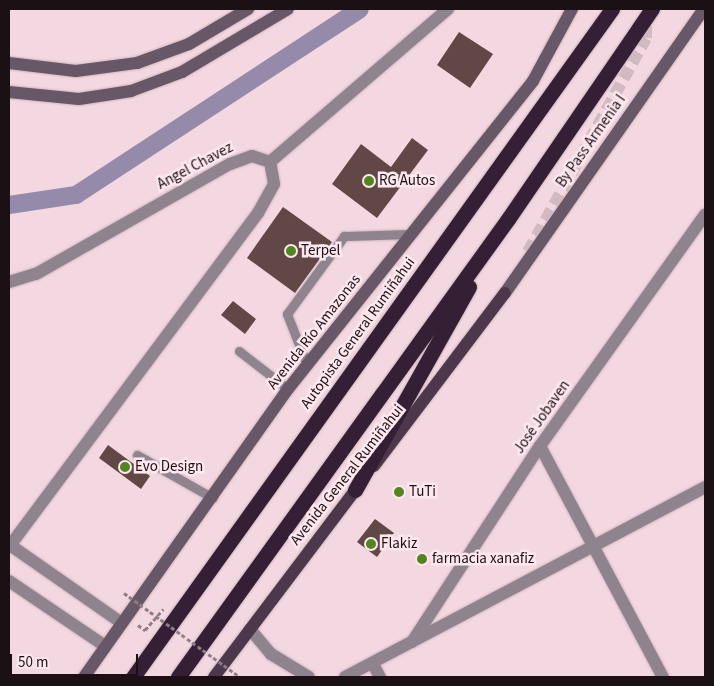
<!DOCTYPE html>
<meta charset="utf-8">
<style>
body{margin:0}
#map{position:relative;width:714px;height:686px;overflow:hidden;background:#f4d8e1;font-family:"Source Sans 3",sans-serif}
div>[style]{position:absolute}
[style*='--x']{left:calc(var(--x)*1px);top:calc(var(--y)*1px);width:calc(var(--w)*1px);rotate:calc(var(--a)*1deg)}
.canal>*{height:18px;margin:-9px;padding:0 9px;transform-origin:9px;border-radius:9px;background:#968aaa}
.building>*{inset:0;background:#614846}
.secondary-tunnel>*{height:12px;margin-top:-6px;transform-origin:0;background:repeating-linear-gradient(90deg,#d3bac2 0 12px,transparent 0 18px)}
.path>*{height:3px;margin-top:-1.5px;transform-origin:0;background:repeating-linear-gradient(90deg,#917d83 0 4px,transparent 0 6.5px)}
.roads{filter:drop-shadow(0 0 1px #cdb4bc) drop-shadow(0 0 1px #cdb4bc)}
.lane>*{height:9px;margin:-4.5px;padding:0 4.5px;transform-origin:4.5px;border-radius:4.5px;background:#8f838e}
.street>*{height:12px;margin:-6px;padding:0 6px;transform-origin:6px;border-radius:6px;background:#8f838e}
.secondary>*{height:12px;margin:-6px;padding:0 6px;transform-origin:6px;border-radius:6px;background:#685767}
.primary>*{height:12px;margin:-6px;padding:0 6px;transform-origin:6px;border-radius:6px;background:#4d384b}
.highway>*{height:15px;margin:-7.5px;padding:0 7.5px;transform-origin:7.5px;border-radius:7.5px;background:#351f34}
.path-bridge>*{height:3px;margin-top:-1.5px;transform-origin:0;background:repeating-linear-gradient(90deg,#917d83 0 4px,transparent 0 6.5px)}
.dots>*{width:14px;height:14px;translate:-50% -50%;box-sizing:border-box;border:2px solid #fee7ee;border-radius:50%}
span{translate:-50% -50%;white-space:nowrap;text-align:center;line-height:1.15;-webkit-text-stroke:5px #fee7ee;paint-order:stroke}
.street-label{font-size:15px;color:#1b1114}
.poi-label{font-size:15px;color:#1b1114}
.left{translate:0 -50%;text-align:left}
.frame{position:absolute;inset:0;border:10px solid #1b1114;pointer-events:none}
.scale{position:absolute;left:10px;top:654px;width:128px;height:22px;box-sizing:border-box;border:2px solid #1b1114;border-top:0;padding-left:6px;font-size:15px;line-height:18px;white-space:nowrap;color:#1b1114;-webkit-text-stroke:4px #fee7ee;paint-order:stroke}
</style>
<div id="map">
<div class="canal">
<i style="--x:9;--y:205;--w:68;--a:-8.5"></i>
<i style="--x:76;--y:195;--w:339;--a:-33.2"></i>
</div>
<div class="building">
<i style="clip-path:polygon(459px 32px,493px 54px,470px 88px,437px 65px)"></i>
<i style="clip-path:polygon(412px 138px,428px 150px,377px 218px,332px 184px,361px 144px,391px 167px)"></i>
<i style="clip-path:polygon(283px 207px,332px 242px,295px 293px,247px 258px)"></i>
<i style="clip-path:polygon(233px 301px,256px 319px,245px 334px,221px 315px)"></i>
<i style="clip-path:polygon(108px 445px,150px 476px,141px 489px,99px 458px)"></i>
<i style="clip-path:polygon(375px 519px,394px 533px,377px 557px,357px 542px)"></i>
</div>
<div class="secondary-tunnel">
<i style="--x:528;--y:252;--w:244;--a:-61.1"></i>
<i style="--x:646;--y:38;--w:23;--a:-90"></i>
</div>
<div class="path">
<i style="--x:138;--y:625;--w:9;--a:36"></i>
<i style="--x:145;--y:630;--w:28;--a:-49"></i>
<i style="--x:240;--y:677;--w:1;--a:0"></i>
</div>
<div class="roads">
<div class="lane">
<i style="--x:239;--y:351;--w:62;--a:37.8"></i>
<i style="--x:307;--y:365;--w:55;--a:-111.4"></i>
<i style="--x:287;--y:314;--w:97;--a:-53.8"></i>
<i style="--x:344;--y:236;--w:68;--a:-1.7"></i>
<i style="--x:137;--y:455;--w:87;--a:29.5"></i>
</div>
<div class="street">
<i style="--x:270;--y:162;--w:235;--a:-40.7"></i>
<i style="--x:9;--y:282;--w:28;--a:-17"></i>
<i style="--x:36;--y:274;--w:223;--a:-29.6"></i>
<i style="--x:230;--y:164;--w:23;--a:-20"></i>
<i style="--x:252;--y:156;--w:19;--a:18"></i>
<i style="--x:540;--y:446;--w:262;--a:62"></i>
<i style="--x:10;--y:545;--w:136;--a:34.9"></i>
<i style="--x:9;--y:547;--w:417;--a:-53.3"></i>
<i style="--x:258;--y:213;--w:33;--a:-61"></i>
<i style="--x:274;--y:184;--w:22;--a:-100"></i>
<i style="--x:9;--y:581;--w:116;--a:34.1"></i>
<i style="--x:250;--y:629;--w:33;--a:50"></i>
<i style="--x:271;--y:654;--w:44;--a:31.2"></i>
<i style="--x:412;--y:642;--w:234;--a:-56.9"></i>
<i style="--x:540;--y:446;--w:284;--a:-54.5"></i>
<i style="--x:373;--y:664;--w:15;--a:62"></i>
<i style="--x:345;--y:677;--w:407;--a:-27.8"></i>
</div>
<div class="secondary">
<i style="--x:9;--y:63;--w:67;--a:6.8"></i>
<i style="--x:76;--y:71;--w:62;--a:-7.5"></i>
<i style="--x:137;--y:63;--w:55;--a:-20.1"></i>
<i style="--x:189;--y:44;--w:69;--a:-30.7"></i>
<i style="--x:9;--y:92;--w:70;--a:5.7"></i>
<i style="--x:79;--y:99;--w:53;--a:-8.7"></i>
<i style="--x:131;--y:91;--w:54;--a:-20.4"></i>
<i style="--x:182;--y:72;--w:123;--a:-30.7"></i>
<i style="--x:505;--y:293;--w:347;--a:-55"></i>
<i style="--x:84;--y:677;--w:353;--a:-54.7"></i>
<i style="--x:288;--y:389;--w:394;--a:-51.5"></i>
<i style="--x:533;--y:81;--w:82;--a:-61.6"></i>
</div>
<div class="primary">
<i style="--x:374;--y:466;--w:217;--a:-52.9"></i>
<i style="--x:214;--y:677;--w:242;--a:-52.9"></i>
</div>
<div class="highway">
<i style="--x:355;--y:490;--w:233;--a:-60.7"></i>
<i style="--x:133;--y:677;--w:822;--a:-54.36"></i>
<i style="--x:178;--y:677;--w:565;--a:-54.23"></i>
<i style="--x:508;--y:219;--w:255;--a:-55.6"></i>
</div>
</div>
<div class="path-bridge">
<i style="--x:124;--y:593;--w:143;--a:35.9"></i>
</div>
<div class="dots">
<i style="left:369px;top:181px;background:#51861e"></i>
<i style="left:291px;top:251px;background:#51861e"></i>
<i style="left:125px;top:467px;background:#51861e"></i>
<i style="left:399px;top:492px;background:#51861e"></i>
<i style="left:371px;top:544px;background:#51861e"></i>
<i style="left:422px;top:559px;background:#51861e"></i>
</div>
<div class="street-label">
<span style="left:591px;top:141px;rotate:-55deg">By Pass Armenia I</span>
<span style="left:195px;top:166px;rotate:-28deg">Angel Chavez</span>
<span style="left:314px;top:332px;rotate:-52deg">Avenida Río Amazonas</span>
<span style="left:358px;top:333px;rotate:-54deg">Autopista General Rumiñahui</span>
<span style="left:542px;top:417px;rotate:-55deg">José Jobaven</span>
<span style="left:347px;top:475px;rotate:-52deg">Avenida General Rumiñahui</span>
</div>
<div class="poi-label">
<span class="left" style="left:379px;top:181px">RG Autos</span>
<span class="left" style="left:301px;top:251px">Terpel</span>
<span class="left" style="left:135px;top:467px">Evo Design</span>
<span class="left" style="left:409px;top:492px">TuTi</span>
<span class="left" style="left:381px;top:544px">Flakiz</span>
<span class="left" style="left:432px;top:559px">farmacia xanafiz</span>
</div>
<div class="frame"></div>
<div class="scale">50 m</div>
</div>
